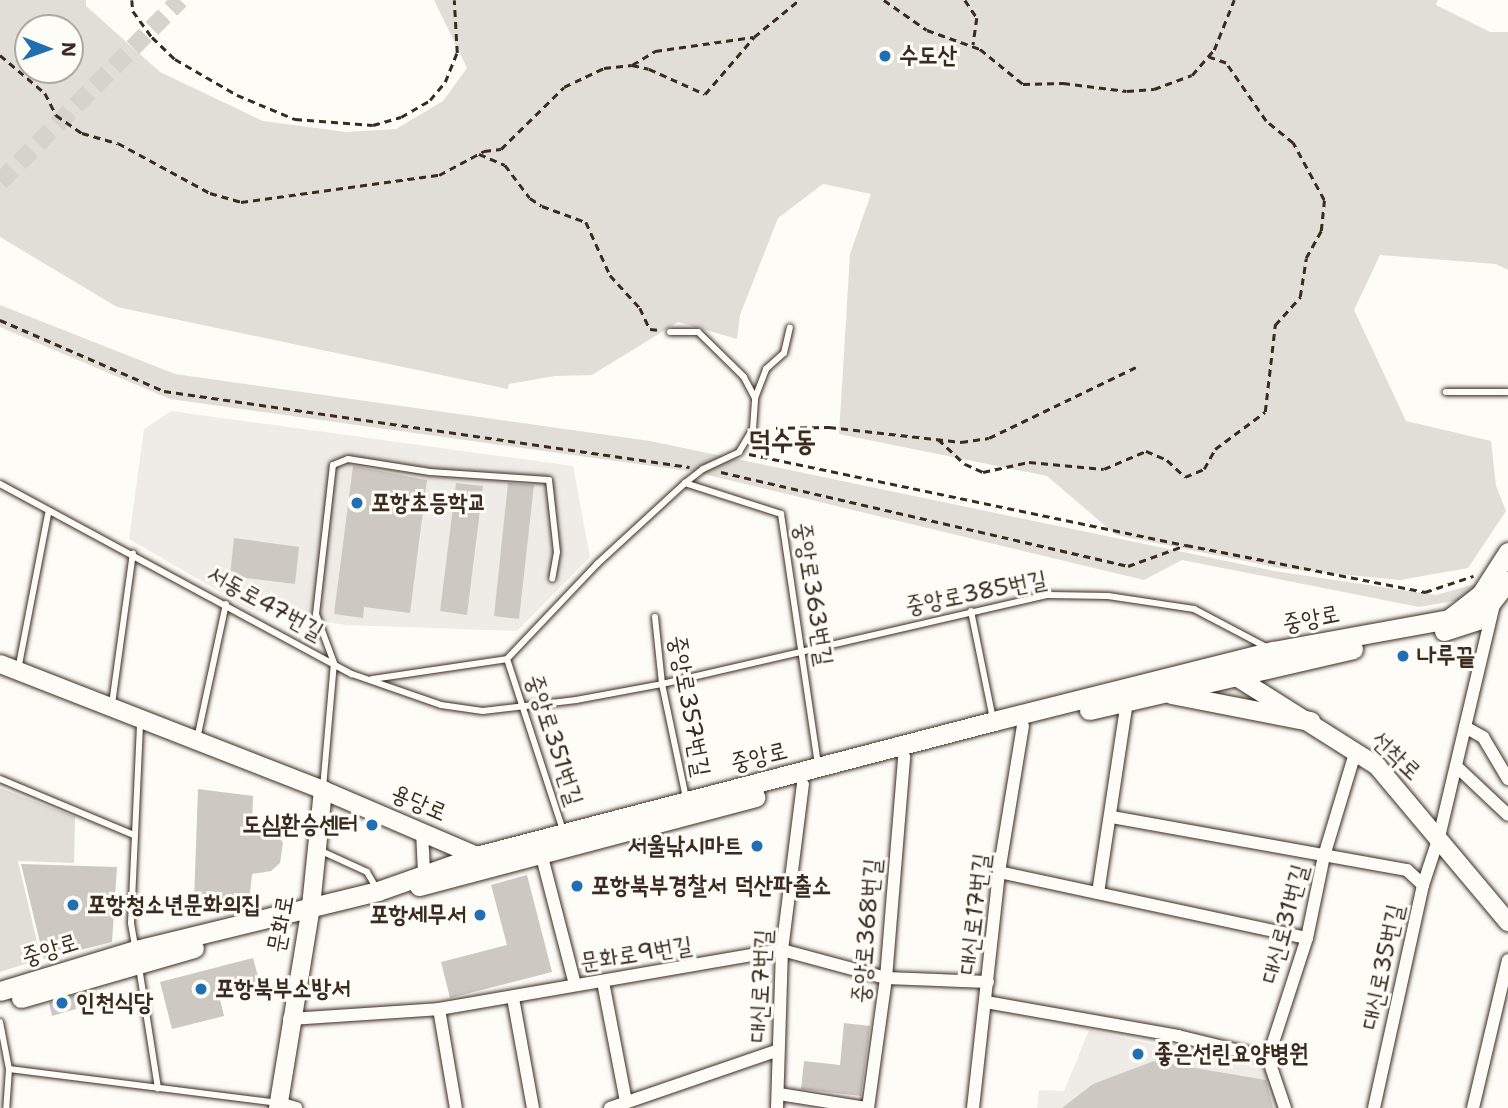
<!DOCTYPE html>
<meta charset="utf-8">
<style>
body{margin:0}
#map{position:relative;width:1508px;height:1108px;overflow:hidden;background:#fdfcf7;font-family:"Shantell Sans","Poor Story",sans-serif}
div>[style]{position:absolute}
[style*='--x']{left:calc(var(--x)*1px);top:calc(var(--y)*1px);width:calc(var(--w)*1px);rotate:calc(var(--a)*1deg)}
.built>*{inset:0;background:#efece7}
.green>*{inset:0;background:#e1ded7}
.building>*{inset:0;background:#cdc8c2}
.secondary-tunnel>*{height:18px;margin-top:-9px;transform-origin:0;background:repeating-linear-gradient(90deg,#d6d2cc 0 18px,transparent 0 27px)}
.path>*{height:2.5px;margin-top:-1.25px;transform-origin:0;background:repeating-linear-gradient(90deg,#3b2a1e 0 7px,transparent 0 12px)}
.roads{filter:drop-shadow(0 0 2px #3b2a1e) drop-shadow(0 0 2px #3b2a1e)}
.lane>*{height:6px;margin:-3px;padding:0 3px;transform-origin:3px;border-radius:3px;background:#fdfcf7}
.street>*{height:12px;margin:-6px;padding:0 6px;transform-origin:6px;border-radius:6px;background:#fdfcf7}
.secondary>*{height:18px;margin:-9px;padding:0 9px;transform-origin:9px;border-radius:9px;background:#fdfcf7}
.primary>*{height:19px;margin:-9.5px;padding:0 9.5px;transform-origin:9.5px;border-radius:9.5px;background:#fdfcf7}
.dots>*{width:19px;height:19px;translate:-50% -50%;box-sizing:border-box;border:4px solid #fdfcf7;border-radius:50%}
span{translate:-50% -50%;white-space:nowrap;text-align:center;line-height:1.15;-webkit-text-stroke:6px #fdfcf7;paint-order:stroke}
.poi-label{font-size:24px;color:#3b2a1e;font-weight:700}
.left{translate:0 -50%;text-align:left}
.right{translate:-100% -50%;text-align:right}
.street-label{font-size:24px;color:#3b2a1e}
.quarter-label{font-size:28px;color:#3b2a1e;font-weight:700}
.north{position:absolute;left:14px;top:14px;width:70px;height:70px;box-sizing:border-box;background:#fdfcf7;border:2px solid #afa8a0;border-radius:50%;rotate:91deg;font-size:19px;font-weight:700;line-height:28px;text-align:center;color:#3b2a1e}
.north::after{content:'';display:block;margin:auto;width:24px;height:32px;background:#1f6fb2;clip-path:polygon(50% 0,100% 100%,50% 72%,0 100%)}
</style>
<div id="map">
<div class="built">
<i style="clip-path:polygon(171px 411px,573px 466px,590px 557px,517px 631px,345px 625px,250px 609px,129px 539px,144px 429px)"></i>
<i style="clip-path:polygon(1089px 1030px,1266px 1070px,1279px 1108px,1037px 1108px,1039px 1090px,1064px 1091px)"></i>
</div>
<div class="green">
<i style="clip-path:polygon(evenodd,0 0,86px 0,86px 6px,160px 72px,263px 121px,346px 132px,396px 129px,443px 101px,467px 68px,434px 0,1438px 0,1436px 5px,1490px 32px,1508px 32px,1508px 270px,1496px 264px,1380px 255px,1354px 310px,1406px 421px,1491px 441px,1496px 486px,1506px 511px,1468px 568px,1400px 580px,1279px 568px,1116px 535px,1047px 476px,839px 434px,850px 254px,871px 194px,823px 184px,778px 218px,740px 315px,737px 339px,678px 322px,592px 375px,555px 376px,509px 384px,508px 389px,117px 307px,0 237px,0 0,70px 28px,70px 70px,28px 70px,28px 28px,70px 28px)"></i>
<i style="clip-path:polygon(0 305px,175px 374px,650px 441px,1274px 571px,1436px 595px,1479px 583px,1471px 598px,1419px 607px,1182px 560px,1144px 580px,695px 472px,170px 399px,0 327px)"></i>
<i style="clip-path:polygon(0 788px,75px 817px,74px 863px,18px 861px,41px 959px,0 972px)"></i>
</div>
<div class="building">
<i style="clip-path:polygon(353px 466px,427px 480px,410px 613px,364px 607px,363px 618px,334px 614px)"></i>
<i style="clip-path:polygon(456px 483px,483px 486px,467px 615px,440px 611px)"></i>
<i style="clip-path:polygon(508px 483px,534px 485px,519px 619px,494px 616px)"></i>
<i style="clip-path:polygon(234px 538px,299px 547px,295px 584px,230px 576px)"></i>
<i style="clip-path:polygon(198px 789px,253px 796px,252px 822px,276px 832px,283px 843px,280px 863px,271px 871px,252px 874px,249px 903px,194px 901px)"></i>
<i style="clip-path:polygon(21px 864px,117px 867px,112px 942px,44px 959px)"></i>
<i style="clip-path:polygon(527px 875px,552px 972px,450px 998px,441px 962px,507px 945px,491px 885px)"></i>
<i style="clip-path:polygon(253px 958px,260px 984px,219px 995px,224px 1016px,172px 1029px,160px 982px)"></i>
<i style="clip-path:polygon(74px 995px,76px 1009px,52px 1016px,49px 1003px)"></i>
<i style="clip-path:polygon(844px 1023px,870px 1026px,861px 1096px,801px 1089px,804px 1061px,840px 1065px)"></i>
<i style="clip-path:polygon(1154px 1061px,1266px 1080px,1273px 1108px,1062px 1108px,1093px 1084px)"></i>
</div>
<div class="secondary-tunnel">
<i style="--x:0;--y:182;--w:256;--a:-45.3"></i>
</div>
<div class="path">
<i style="--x:132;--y:0;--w:11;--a:85"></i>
<i style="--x:133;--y:11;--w:32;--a:54"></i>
<i style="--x:152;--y:37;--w:32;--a:44"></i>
<i style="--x:175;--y:59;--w:72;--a:30.1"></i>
<i style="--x:237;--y:95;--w:63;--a:22.5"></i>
<i style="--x:295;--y:119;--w:78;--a:4.4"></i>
<i style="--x:373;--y:125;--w:29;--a:-16"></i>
<i style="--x:401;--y:117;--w:34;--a:-30"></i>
<i style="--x:430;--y:100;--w:23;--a:-50"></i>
<i style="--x:445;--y:82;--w:31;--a:-68"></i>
<i style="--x:457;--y:53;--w:53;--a:-93.2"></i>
<i style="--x:884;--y:0;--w:52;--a:34.9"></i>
<i style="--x:927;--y:30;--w:56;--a:19.7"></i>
<i style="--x:980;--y:49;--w:55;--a:39.1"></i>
<i style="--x:1023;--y:84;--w:40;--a:-1.4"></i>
<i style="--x:1063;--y:83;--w:64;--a:7.1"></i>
<i style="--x:1127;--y:91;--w:27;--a:-4"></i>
<i style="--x:1154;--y:89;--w:40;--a:-20.2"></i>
<i style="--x:1192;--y:75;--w:33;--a:-49"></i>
<i style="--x:1214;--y:50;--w:54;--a:-68.2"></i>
<i style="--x:965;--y:0;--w:22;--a:56"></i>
<i style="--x:977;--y:18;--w:27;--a:98"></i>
<i style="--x:0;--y:55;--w:59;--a:40.2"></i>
<i style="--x:45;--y:93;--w:25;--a:63"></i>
<i style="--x:56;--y:115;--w:32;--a:35"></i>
<i style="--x:82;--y:133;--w:37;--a:16"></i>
<i style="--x:118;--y:143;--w:105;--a:28.5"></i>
<i style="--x:210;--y:193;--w:32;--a:16"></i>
<i style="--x:241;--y:202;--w:200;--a:-7.8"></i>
<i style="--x:439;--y:175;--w:51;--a:-28.1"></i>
<i style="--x:484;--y:151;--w:17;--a:-7"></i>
<i style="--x:501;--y:149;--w:88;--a:-44.5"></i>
<i style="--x:564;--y:87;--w:44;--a:-25.4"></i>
<i style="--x:604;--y:68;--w:28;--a:-6"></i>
<i style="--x:632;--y:65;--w:17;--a:13"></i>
<i style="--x:649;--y:69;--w:61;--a:24.1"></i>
<i style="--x:705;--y:94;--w:75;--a:-49.3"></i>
<i style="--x:754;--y:37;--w:58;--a:-39.4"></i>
<i style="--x:632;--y:65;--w:27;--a:-31"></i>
<i style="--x:655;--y:51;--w:99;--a:-8.1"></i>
<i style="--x:479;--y:154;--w:28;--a:23"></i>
<i style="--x:505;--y:165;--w:41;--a:52.9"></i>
<i style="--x:530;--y:198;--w:14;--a:34"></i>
<i style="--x:542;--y:206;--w:47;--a:20"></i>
<i style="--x:586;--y:222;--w:58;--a:65.6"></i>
<i style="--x:610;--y:275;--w:45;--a:47.7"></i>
<i style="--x:640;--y:308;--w:23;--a:65"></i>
<i style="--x:650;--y:329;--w:10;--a:6"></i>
<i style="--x:0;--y:320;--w:179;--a:23.4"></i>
<i style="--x:164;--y:391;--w:531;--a:8.22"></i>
<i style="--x:764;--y:428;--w:65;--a:-0.9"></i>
<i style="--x:829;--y:427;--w:133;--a:6.5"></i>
<i style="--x:961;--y:442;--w:28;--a:-8"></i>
<i style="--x:989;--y:438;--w:163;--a:-25.8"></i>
<i style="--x:938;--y:439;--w:37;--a:43"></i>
<i style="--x:965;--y:464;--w:20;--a:24"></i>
<i style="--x:983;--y:472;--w:47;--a:-12.3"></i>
<i style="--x:1029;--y:462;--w:75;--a:5.3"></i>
<i style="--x:1104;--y:469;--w:46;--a:-23.2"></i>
<i style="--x:1146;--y:451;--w:23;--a:23"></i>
<i style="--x:1167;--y:460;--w:25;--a:43"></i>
<i style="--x:1185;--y:477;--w:21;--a:-23"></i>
<i style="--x:1204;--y:469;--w:23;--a:-61"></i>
<i style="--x:1215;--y:449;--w:62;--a:-36.5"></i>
<i style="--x:1265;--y:412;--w:88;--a:-83.4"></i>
<i style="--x:1275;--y:325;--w:38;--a:-48"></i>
<i style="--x:1300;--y:297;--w:39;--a:-81"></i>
<i style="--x:1306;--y:258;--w:31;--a:-61"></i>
<i style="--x:1321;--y:231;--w:31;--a:-84"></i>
<i style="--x:1324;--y:200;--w:65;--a:-118.5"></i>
<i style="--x:1293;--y:143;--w:35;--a:-141"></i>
<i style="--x:1266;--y:121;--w:70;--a:-124.6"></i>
<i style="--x:1226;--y:63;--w:18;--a:-161"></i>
<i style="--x:749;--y:454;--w:445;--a:11.8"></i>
<i style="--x:721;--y:472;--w:418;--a:13"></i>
<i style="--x:1128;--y:566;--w:62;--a:-19.9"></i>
<i style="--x:1186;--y:545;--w:244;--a:11.1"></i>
<i style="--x:1425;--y:592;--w:51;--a:-18.4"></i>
</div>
<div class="roads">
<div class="lane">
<i style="--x:1446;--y:392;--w:62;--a:0"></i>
<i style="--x:755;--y:398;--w:31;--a:-69"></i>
<i style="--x:766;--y:369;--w:24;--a:-42"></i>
<i style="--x:784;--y:353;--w:26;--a:-77"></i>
<i style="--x:685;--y:483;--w:101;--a:17.9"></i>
<i style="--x:781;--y:514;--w:255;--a:81.6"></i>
<i style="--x:0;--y:484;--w:400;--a:28.4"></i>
<i style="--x:352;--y:674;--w:94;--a:19.2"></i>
<i style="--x:441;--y:705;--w:42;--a:8.1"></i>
<i style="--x:483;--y:711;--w:94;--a:-6.7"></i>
<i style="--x:576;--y:700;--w:87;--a:-10.5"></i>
<i style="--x:662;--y:684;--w:397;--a:-13"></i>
<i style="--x:1049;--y:595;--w:59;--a:1"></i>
<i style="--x:1108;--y:596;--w:87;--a:8.6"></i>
<i style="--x:1194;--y:609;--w:84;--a:27.8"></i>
<i style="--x:971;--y:611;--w:110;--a:78.5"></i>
<i style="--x:655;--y:617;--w:67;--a:84"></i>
<i style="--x:662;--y:684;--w:116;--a:78.1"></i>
<i style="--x:507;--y:659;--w:180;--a:71.9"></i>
<i style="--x:18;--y:670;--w:159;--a:-79.1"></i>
<i style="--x:372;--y:679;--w:136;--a:-8.4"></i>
<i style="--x:507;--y:659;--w:131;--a:-46.5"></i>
<i style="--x:597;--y:564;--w:120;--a:-42.6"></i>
<i style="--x:685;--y:483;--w:23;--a:-38"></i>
<i style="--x:703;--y:469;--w:40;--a:-25"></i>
<i style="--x:739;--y:452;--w:27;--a:-59"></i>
<i style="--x:753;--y:429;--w:31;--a:-86"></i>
<i style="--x:755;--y:398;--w:24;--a:-118"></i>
<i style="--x:744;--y:377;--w:64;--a:-135.6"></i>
<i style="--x:698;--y:332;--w:28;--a:180"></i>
<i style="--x:112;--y:704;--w:152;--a:-82.1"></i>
<i style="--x:197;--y:739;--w:138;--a:-77.9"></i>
<i style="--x:0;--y:779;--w:145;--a:22.7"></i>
<i style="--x:323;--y:788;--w:125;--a:-85"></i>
<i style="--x:334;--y:663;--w:52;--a:-110.2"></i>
<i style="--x:316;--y:614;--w:150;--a:-83.5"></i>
<i style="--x:333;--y:465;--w:16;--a:-22"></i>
<i style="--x:348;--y:459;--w:83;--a:9"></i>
<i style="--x:430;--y:472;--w:119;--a:3.8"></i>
<i style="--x:549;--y:480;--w:72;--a:83.7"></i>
<i style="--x:557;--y:552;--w:27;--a:100"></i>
<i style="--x:319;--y:850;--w:53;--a:24.6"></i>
<i style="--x:367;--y:872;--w:20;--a:60"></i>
<i style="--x:135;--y:946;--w:23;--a:-100"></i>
<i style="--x:131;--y:923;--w:200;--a:-87.4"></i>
<i style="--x:139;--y:967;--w:123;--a:81.1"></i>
<i style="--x:0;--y:1022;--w:48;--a:79.2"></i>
<i style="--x:9;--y:1069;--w:39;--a:94"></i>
<i style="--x:9;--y:1069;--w:270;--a:7.2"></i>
</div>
<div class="street">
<i style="--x:1465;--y:727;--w:21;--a:29"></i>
<i style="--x:1483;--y:737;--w:49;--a:59.2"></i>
<i style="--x:1456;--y:766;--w:71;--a:43.3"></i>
<i style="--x:1112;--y:817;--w:300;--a:10.2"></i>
<i style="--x:1407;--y:870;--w:22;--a:43"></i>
<i style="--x:422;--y:831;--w:41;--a:87.2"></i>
<i style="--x:541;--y:853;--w:135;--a:75.5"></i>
<i style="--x:999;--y:872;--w:315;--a:12.1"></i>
<i style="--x:1098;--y:893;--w:194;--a:-81.4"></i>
<i style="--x:603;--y:982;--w:122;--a:79.1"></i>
<i style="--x:513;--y:998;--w:112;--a:79.7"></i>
<i style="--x:986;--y:1002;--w:195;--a:10"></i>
<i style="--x:1178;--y:1036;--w:93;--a:13.7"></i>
<i style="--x:439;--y:1009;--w:100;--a:80.3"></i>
<i style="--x:289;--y:1019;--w:150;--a:-3.8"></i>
<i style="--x:439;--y:1009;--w:348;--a:-9.8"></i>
<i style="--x:782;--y:950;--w:108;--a:15.1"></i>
<i style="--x:886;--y:978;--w:102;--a:2.2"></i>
<i style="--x:779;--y:1094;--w:88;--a:9.1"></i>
<i style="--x:279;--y:1103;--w:18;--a:16"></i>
<i style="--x:610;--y:1108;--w:178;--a:-19"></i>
<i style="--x:777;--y:1108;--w:158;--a:-88.2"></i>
<i style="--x:782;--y:950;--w:167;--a:-82.8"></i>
<i style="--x:868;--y:1108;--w:131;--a:-82.1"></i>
<i style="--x:886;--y:978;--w:222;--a:-85.3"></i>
<i style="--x:973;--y:1108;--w:237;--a:-83.7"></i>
<i style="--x:999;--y:872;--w:148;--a:-80.7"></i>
<i style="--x:1285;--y:1108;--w:53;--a:-108.8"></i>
<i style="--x:1268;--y:1058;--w:126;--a:-72"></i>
<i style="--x:1307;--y:938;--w:84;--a:-78.3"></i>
<i style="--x:1324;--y:856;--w:111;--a:-73.2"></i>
<i style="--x:1374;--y:1108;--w:228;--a:-77.6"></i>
<i style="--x:1423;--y:885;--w:51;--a:-71.6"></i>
<i style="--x:1439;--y:837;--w:238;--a:-76.7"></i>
<i style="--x:1473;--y:1108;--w:152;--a:-76.7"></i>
</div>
<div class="secondary">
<i style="--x:0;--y:664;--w:347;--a:21.3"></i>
<i style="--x:323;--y:790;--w:177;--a:23.2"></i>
<i style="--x:1227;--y:671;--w:178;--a:32.3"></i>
<i style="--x:1377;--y:766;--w:204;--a:50"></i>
<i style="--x:278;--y:1108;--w:205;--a:-80.7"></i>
<i style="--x:311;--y:906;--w:117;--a:-84.1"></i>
</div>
<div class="primary">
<i style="--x:1444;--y:631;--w:35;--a:-18"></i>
<i style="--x:1477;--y:620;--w:50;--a:-51.5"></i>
<i style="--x:1171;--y:694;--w:142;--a:11"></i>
<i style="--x:1089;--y:710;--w:271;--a:-13"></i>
<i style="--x:419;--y:886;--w:348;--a:-14.8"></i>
<i style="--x:0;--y:991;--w:142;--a:-16.8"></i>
<i style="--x:136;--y:950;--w:249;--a:-13.7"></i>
<i style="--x:378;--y:891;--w:108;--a:-19.4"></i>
<i style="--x:480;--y:855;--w:531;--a:-14.61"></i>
<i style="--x:994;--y:721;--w:288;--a:-14.1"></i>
<i style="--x:1273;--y:651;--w:179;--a:-10.3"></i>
<i style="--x:1449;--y:619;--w:41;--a:-38"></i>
<i style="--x:1481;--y:594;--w:50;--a:-57.3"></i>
<i style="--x:21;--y:998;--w:180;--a:-16.1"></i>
</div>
</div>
<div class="dots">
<i style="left:885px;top:56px;background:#1f6fb2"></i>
<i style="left:357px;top:503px;background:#1f6fb2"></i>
<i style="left:1403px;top:656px;background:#1f6fb2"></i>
<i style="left:372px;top:825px;background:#1f6fb2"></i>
<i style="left:757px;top:846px;background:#1f6fb2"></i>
<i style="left:577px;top:886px;background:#1f6fb2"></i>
<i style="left:73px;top:905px;background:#1f6fb2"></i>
<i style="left:480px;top:915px;background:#1f6fb2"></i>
<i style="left:201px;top:989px;background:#1f6fb2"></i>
<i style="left:62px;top:1003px;background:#1f6fb2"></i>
<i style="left:1138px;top:1054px;background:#1f6fb2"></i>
</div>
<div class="poi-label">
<span class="left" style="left:899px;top:56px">수도산</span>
<span class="left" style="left:371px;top:503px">포항초등학교</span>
<span class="left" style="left:1417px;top:656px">나루끝</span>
<span class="right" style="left:358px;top:825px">도심환승센터</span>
<span class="right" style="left:743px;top:846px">서울낚시마트</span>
<span class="left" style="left:591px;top:886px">포항북부경찰서 덕산파출소</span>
<span class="left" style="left:87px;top:905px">포항청소년문화의집</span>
<span class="right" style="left:466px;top:915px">포항세무서</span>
<span class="left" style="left:215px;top:989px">포항북부소방서</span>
<span class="left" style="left:76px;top:1003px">인천식당</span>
<span class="left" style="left:1154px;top:1054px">좋은선린요양병원</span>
</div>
<div class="street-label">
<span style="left:976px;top:593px;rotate:-11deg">중앙로385번길</span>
<span style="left:813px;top:594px;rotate:81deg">중앙로363번길</span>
<span style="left:265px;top:603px;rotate:29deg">서동로47번길</span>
<span style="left:1311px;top:619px;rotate:-11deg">중앙로</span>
<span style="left:689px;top:706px;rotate:80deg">중앙로357번길</span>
<span style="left:554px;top:740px;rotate:72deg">중앙로351번길</span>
<span style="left:1396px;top:756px;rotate:43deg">선착로</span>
<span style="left:759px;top:757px;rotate:-14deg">중앙로</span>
<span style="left:419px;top:803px;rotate:23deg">용당로</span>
<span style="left:975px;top:914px;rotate:-83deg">대신로17번길</span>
<span style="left:281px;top:924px;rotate:-80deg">문화로</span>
<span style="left:1285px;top:924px;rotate:-75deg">대신로31번길</span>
<span style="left:867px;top:931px;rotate:-85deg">중앙로368번길</span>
<span style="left:50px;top:950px;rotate:-17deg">중앙로</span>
<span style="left:636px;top:954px;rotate:-9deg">문화로9번길</span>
<span style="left:1383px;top:967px;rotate:-78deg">대신로35번길</span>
<span style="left:761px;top:986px;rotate:-87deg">대신로7번길</span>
</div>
<div class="quarter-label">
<span style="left:782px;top:440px">덕수동</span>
</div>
<div class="north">N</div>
</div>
